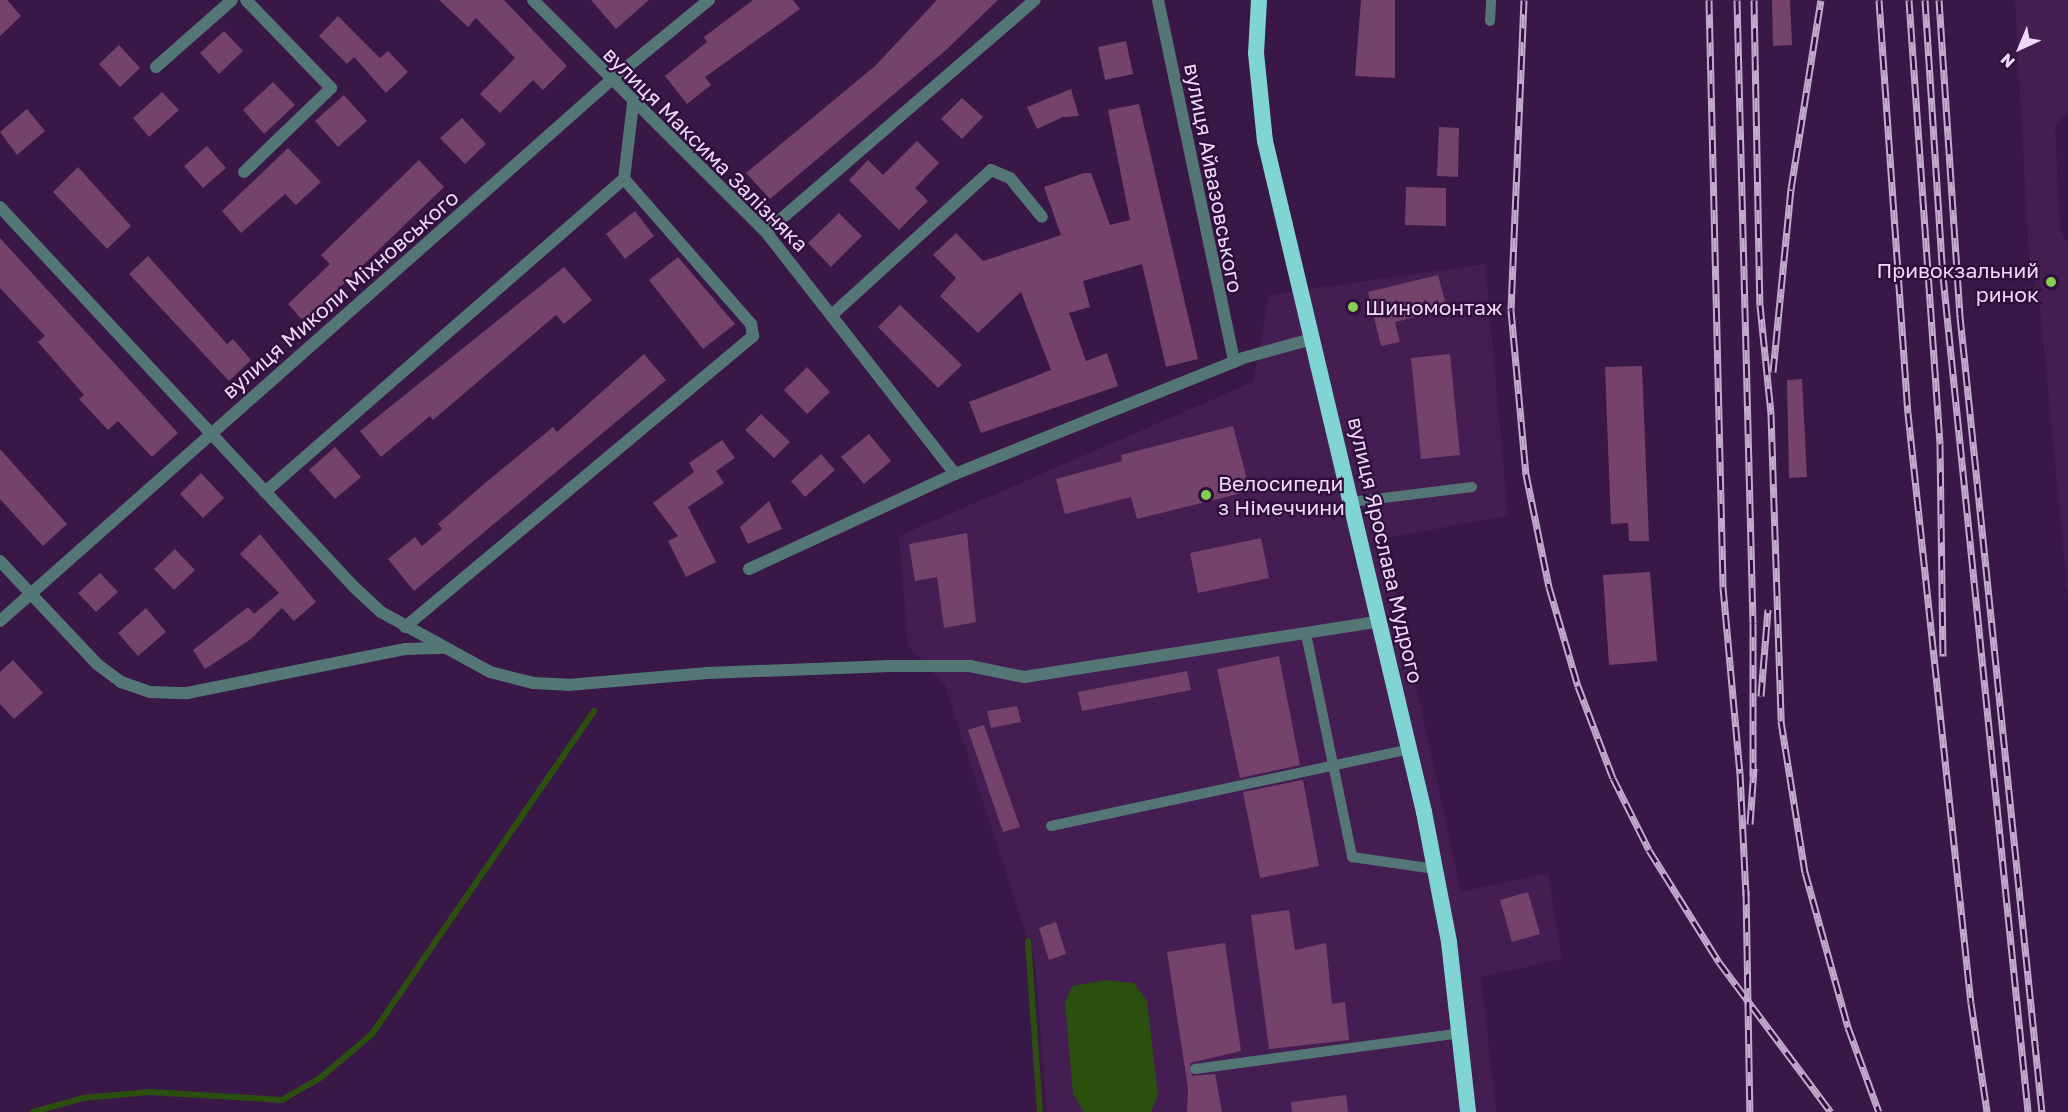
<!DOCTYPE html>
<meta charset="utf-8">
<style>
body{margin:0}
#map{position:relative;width:2068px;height:1112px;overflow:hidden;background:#391847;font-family:"Golos Text",sans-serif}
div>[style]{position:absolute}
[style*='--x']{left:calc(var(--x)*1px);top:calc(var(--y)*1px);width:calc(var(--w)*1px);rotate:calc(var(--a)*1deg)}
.built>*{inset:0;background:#441e53}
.water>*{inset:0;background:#2a4f0e}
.stream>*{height:6px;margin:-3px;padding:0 3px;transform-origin:3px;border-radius:3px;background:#2a4f0e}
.building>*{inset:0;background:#74426a}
.service>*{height:10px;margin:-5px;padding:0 5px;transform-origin:5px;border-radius:5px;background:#547776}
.minor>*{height:12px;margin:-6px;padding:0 6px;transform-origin:6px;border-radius:6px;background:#547776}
.trunk>*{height:16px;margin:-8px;padding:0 8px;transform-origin:8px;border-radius:8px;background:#80d4d4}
.rail>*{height:7px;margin-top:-3.5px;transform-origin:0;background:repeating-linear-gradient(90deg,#2f0e3c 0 14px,#c2abcd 0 28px);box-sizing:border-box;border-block:2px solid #c2abcd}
.dots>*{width:16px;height:16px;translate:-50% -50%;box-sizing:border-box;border:3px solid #2f0e3c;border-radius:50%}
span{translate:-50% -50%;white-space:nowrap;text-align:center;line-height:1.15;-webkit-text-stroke:4.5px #2f0e3c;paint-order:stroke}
.street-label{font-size:21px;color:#edd9f7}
.poi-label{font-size:21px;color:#edd9f7}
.right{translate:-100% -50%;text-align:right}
.left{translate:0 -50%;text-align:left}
.north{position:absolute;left:1990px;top:18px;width:60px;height:60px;-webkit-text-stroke:4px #2f0e3c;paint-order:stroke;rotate:224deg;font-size:16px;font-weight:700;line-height:24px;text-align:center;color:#edd9f7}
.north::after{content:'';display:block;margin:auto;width:21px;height:27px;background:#edd9f7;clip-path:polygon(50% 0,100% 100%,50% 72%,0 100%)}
</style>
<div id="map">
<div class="built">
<i style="clip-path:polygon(2015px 0,2068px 0,2068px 112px,2055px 125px,2060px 229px,2068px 245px,2068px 596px,2040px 308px,2029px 257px)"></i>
<i style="clip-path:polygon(1485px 264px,1508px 516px,1384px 538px,1461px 892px,1548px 873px,1562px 959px,1481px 977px,1496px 1112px,1047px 1112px,1035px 961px,945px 685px,908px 646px,899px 536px,1253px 382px,1269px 295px)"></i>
</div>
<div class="water">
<i style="clip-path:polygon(1104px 980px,1134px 983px,1147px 1001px,1158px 1095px,1151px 1112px,1084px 1112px,1073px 1094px,1065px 1002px,1072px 986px)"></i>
</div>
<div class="stream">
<i style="--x:1028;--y:941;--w:171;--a:86"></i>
<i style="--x:33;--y:1112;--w:52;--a:-15.6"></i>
<i style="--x:83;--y:1098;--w:66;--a:-5.2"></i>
<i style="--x:149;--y:1092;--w:133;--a:3.4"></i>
<i style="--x:282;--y:1100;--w:44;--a:-30.1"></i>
<i style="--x:320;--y:1078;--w:68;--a:-40.2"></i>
<i style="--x:372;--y:1034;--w:392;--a:-55.5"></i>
</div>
<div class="building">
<i style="clip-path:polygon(0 0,7px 0,21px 16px,0 36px)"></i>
<i style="clip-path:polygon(439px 0,504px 0,567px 66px,543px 90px,533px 80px,500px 113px,480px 94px,515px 58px,476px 18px,468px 27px)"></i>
<i style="clip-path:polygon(591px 0,649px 0,616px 29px)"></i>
<i style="clip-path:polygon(753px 0,793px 0,800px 9px,705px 77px,711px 85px,687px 104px,665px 76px,707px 42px,704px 37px)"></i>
<i style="clip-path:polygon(937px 0,998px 0,946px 50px,770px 199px,746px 173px,875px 66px)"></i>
<i style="clip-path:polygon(1361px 0,1395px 0,1395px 78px,1355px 76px)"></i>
<i style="clip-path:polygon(1772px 0,1790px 0,1792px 45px,1773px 46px)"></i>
<i style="clip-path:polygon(338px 16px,380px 58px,388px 51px,408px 72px,386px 93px,354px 57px,347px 64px,319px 36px)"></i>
<i style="clip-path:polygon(224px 31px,243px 51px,219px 74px,200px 53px)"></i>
<i style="clip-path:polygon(1126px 41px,1133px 74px,1105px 80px,1098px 47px)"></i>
<i style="clip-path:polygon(119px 45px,140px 68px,120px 87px,99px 64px)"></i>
<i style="clip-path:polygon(273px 82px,295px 105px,264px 134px,243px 110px)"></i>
<i style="clip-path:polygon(1071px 89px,1079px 116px,1063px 117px,1037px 129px,1027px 107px)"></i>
<i style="clip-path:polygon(162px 92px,179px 110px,149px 137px,133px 118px)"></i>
<i style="clip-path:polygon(344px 95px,367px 121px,338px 147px,315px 121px)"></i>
<i style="clip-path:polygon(962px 98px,983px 117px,962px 139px,941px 119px)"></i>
<i style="clip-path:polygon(1139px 104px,1198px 359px,1166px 367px,1142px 264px,1083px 281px,1090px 307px,1069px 313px,1086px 361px,1107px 353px,1118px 386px,981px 433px,969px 402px,1051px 370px,1021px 292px,978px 333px,940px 296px,956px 278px,933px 255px,956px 233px,983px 261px,1061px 235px,1044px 187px,1084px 173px,1091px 173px,1110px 225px,1130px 220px,1108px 110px)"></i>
<i style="clip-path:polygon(27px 109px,45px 131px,17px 155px,0 132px)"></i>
<i style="clip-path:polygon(462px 118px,486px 144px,465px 164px,440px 138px)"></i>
<i style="clip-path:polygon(1439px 127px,1459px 128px,1458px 177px,1437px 176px)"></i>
<i style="clip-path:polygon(917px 141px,939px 163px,915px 188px,928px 201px,899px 230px,849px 180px,868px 160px,883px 175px)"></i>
<i style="clip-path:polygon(207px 146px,226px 168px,203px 188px,184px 166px)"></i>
<i style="clip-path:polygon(288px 148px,321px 182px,296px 205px,285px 194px,241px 233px,222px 211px)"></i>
<i style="clip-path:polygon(419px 160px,444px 187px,304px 322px,288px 304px,330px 264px,321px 255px)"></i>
<i style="clip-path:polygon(78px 167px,131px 226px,107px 249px,53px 192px)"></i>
<i style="clip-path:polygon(1406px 187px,1446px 188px,1446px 226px,1405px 225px)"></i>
<i style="clip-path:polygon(635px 211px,654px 236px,625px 259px,606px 234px)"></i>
<i style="clip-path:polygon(839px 213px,862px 236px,831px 267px,808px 243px)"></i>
<i style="clip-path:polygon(0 238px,178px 433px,152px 457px,118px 421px,108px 430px,79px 399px,84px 395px,38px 342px,45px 336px,0 288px)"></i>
<i style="clip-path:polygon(148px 256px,227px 344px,233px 339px,251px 360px,229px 381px,129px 274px)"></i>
<i style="clip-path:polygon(678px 257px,735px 324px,703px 349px,649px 280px)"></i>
<i style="clip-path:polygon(564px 267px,592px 300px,564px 324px,556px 315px,433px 420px,430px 416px,381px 457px,360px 431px)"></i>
<i style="clip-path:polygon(1438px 275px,1447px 309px,1395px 322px,1400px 342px,1381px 346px,1368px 292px)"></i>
<i style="clip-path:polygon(900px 305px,962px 365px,938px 388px,878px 327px)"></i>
<i style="clip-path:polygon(644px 354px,666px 380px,414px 591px,388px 559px,415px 537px,422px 546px,442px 529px,438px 524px,484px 484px,553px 427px,557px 432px)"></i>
<i style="clip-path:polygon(1450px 354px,1460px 455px,1421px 459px,1411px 358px)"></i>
<i style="clip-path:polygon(1642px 366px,1649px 541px,1629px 541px,1628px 523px,1611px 524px,1605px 367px)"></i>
<i style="clip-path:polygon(807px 367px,830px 392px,807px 414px,784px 390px)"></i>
<i style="clip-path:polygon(1802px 379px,1807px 477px,1789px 478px,1787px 380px)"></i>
<i style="clip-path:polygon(761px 414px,790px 442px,774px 458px,745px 430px)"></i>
<i style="clip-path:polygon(1233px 426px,1250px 491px,1137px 519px,1131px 497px,1065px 514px,1056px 479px,1122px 461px,1121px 455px)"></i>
<i style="clip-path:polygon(869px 434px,891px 461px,864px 484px,841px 457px)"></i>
<i style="clip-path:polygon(722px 440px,735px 458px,716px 471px,724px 483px,688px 507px,716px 562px,686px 577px,668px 541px,678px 536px,653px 503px,694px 472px,689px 463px)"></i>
<i style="clip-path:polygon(335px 447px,361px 477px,335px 499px,309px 470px)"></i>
<i style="clip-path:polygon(0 449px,67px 524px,43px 546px,0 499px)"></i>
<i style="clip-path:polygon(821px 454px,835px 470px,805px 497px,791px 481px)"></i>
<i style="clip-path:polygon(201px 473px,224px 498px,203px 518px,180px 494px)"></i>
<i style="clip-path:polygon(769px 501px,782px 529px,748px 544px,740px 527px)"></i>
<i style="clip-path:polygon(967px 533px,976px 622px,944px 628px,937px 577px,915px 581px,909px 544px)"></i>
<i style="clip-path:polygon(260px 534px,316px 602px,294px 621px,282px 608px,251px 639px,205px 669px,193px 650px,248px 607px,254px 614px,279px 593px,240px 554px)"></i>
<i style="clip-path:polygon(1261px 538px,1269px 578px,1198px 593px,1190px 553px)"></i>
<i style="clip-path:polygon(175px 549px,195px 570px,174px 590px,154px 569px)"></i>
<i style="clip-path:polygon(1650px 572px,1657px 661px,1609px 665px,1603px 575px)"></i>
<i style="clip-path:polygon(100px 573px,118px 592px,96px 612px,78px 593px)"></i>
<i style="clip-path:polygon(146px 608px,166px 632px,138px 656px,118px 633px)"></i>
<i style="clip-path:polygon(1279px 656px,1300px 765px,1240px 778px,1217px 669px)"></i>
<i style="clip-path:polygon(13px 660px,43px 693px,14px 719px,0 704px,0 672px)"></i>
<i style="clip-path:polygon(1187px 671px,1191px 690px,1082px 711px,1078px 692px)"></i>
<i style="clip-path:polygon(1017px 706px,1021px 722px,991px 728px,987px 711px)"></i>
<i style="clip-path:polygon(984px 725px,1020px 827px,1003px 832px,968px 730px)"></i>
<i style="clip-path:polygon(1303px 780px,1319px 866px,1260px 878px,1243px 792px)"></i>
<i style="clip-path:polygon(1528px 892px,1540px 934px,1512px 942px,1500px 900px)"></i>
<i style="clip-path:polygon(1289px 910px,1295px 950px,1326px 943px,1332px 1004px,1345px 1002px,1349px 1040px,1269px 1049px,1251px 915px)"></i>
<i style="clip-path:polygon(1056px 922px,1066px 954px,1049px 960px,1039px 928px)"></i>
<i style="clip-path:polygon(1225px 943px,1241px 1051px,1190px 1063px,1192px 1076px,1215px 1074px,1222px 1112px,1187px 1112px,1188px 1088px,1167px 952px)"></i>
<i style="clip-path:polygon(1346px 1095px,1348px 1112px,1292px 1112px,1291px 1102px)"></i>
</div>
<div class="service">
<i style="--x:1490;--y:21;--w:21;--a:-87"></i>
<i style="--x:1351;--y:502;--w:122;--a:-7.1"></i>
<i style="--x:1306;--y:634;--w:228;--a:78.3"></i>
<i style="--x:1352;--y:857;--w:84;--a:8.2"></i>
<i style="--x:1051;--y:826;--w:366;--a:-12.1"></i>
<i style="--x:1195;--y:1069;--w:268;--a:-7.7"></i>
</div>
<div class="minor">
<i style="--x:533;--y:0;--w:329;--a:44.9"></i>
<i style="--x:766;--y:232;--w:307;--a:52"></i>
<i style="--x:1158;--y:0;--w:370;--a:78.1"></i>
<i style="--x:156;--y:67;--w:101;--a:-41.4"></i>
<i style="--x:244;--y:172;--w:121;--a:-44"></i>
<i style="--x:331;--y:88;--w:122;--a:-134"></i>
<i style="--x:0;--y:207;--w:519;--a:47.03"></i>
<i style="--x:354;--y:587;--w:37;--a:43"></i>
<i style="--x:381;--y:612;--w:124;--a:28.8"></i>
<i style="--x:490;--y:672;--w:44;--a:14.3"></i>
<i style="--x:533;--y:683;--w:35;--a:3"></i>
<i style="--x:568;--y:685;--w:140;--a:-4.9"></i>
<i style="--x:707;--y:673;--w:183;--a:-2.2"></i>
<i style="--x:890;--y:666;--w:80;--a:0"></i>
<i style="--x:970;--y:666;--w:55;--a:11.5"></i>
<i style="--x:1024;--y:677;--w:360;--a:-8.9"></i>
<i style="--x:766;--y:232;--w:355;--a:-40.8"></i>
<i style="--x:834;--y:313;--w:212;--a:-42.3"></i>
<i style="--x:991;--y:170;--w:21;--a:23"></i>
<i style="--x:1010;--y:178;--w:50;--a:50.6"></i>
<i style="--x:265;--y:492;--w:476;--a:-41.1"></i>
<i style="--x:0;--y:561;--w:141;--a:46.7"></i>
<i style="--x:97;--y:664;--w:30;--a:37"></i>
<i style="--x:121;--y:682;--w:31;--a:19"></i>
<i style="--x:150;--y:692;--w:37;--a:2"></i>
<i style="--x:187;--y:693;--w:223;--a:-11.4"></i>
<i style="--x:406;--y:649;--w:38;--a:-2"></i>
<i style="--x:749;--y:569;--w:227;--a:-24.8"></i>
<i style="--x:955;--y:474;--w:310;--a:-21.9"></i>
<i style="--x:1243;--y:358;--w:72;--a:-15.4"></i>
<i style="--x:0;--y:621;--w:815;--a:-41.52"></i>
<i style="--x:610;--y:81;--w:128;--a:-39.3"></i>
<i style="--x:405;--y:627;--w:454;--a:-39.9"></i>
<i style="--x:753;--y:336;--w:12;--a:-99"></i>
<i style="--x:751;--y:324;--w:193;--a:-131.2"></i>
<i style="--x:624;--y:179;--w:76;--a:-83.2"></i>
</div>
<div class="trunk">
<i style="--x:1259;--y:0;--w:53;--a:93.2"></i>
<i style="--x:1256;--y:53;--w:88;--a:84.2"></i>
<i style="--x:1265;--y:141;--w:690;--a:76.67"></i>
<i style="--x:1424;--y:812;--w:132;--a:79.1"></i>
<i style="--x:1449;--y:942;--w:171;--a:83.6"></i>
</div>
<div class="rail">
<i style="--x:1524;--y:0;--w:310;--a:92.4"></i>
<i style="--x:1511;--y:310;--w:165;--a:84.8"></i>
<i style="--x:1526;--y:474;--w:115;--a:78.5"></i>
<i style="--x:1549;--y:587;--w:103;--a:73.7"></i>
<i style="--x:1578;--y:686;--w:98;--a:69.2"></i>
<i style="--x:1613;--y:778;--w:80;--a:63.4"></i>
<i style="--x:1649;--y:850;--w:132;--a:58"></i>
<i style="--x:1719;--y:962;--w:187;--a:53.3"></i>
<i style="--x:1709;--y:0;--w:587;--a:88.63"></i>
<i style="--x:1723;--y:587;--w:187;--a:84.8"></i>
<i style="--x:1740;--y:773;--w:123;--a:87.2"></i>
<i style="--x:1737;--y:0;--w:623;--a:88.53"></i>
<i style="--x:1753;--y:623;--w:153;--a:90"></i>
<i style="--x:1754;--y:0;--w:305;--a:88.9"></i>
<i style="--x:1760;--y:305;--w:110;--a:84.2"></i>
<i style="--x:1771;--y:414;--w:307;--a:88.1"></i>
<i style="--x:1781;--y:721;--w:153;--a:81"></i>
<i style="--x:1805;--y:872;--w:161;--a:74.5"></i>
<i style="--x:1848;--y:1027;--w:90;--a:70"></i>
<i style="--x:1879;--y:0;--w:414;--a:86"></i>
<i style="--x:1908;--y:413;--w:593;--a:83.91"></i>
<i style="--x:1971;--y:1003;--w:110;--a:81.6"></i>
<i style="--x:1909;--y:0;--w:445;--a:86"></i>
<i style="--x:1940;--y:444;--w:212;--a:89.2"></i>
<i style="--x:1925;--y:0;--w:277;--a:86.3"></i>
<i style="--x:1943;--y:276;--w:840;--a:84.19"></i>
<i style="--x:1939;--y:0;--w:317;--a:86.2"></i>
<i style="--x:1960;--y:316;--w:800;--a:84.12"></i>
<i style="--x:1773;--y:372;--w:184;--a:-84.4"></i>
<i style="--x:1791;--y:189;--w:191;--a:-81"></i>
<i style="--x:1761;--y:696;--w:87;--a:-85.4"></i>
<i style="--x:1750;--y:824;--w:56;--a:-85.9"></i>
<i style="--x:1746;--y:890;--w:222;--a:89"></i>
</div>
<div class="dots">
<i style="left:2051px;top:282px;background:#82d04f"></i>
<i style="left:1353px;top:307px;background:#82d04f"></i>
<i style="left:1206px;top:495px;background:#82d04f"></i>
</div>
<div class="street-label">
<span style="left:706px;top:149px;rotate:45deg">вулиця Максима Залізняка</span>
<span style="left:1214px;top:178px;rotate:79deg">вулиця Айвазовського</span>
<span style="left:340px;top:294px;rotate:-41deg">вулиця Миколи Міхновського</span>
<span style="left:1386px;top:550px;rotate:77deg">вулиця Ярослава Мудрого</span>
</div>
<div class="poi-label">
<span class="right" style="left:2039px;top:282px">Привокзальний<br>ринок</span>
<span class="left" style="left:1365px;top:307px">Шиномонтаж</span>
<span class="left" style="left:1218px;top:495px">Велосипеди<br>з Німеччини</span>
</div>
<div class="north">N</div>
</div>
